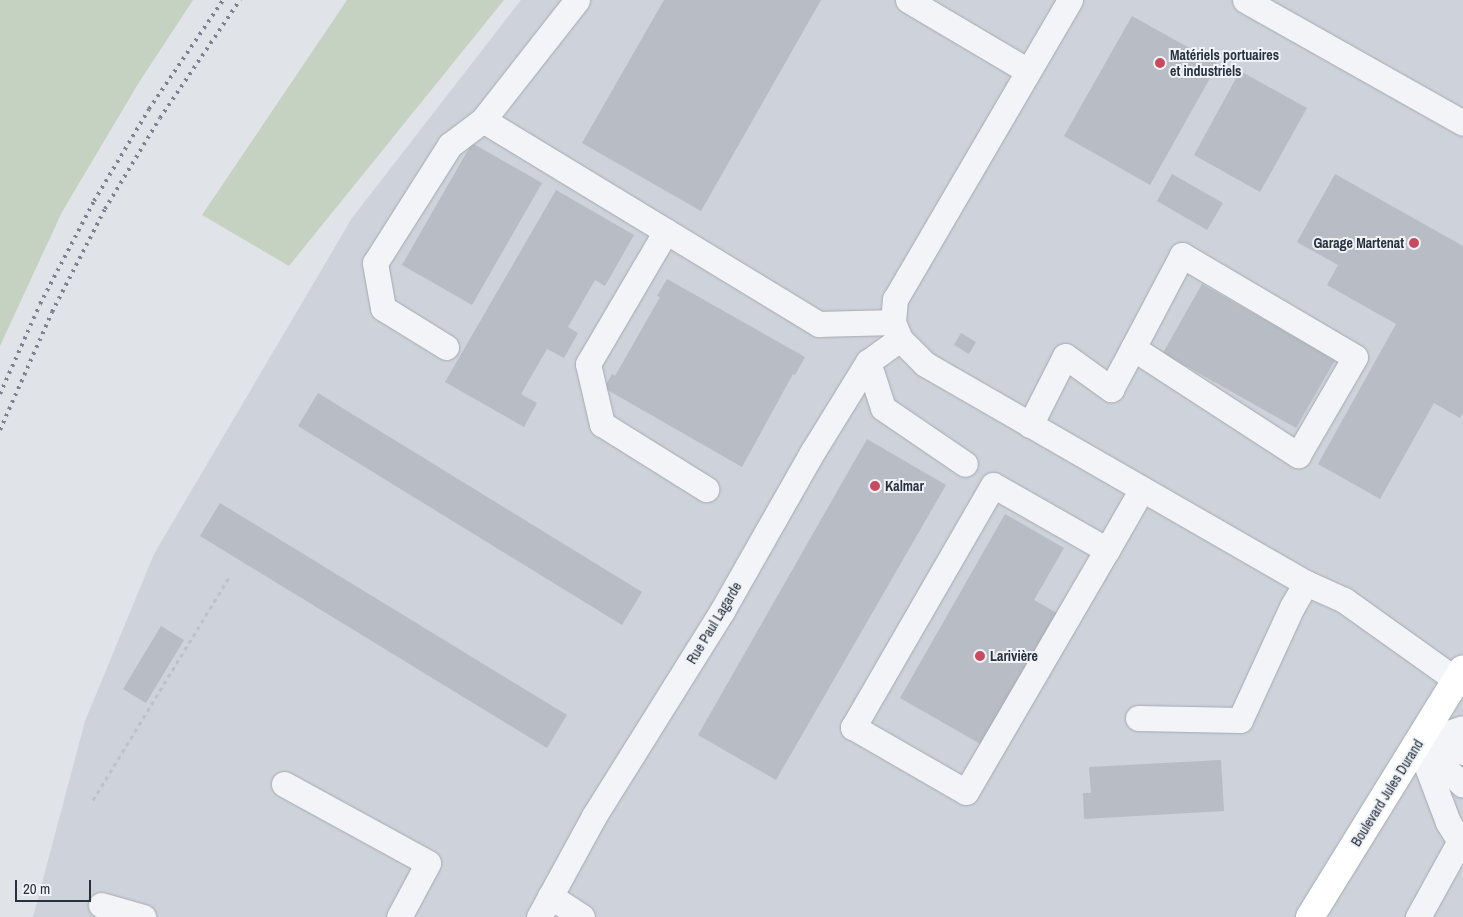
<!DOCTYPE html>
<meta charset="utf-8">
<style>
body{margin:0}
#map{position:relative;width:1463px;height:917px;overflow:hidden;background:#e0e3e8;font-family:"Archivo Narrow",sans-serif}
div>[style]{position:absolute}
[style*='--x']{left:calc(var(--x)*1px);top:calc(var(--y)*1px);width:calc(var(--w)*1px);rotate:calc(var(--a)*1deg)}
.built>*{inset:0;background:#ced2da}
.green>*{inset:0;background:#c6d2c1}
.building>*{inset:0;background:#b7bcc5}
.path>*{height:3px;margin-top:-1.5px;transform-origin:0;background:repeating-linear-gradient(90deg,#bec1c7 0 4px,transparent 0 8px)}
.roads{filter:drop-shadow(0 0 1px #a5aab2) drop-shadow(0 0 1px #a5aab2)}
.minor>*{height:25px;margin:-12.5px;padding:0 12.5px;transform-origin:12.5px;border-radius:12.5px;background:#f2f4f7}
.major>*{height:28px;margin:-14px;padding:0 14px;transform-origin:14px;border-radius:14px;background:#fff}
.rail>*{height:4px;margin-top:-2px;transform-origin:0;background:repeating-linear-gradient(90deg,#7a8391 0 2.5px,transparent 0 7.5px)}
.dots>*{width:14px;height:14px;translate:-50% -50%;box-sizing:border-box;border:2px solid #eff2f6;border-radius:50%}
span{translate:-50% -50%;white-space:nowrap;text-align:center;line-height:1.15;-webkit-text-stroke:4px #eff2f6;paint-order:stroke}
.poi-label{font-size:14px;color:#29313f;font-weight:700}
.left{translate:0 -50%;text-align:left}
.right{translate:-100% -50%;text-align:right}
.street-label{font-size:14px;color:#29313f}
.scale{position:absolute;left:15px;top:880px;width:76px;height:22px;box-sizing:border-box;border:2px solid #29313f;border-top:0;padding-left:6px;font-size:15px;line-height:18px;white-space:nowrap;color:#29313f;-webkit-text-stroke:4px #eff2f6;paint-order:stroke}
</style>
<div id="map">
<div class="built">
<i style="clip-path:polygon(521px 0,1463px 0,1463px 917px,33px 917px,85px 721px,154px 554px,352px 218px)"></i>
</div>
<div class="green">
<i style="clip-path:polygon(0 0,193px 0,138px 84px,62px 212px,0 346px)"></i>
<i style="clip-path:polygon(347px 0,504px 0,289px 266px,202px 215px)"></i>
</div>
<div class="building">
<i style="clip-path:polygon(664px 0,821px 0,701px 211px,582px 143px)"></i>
<i style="clip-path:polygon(1132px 16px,1218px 64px,1150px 185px,1064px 136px)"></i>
<i style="clip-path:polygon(1240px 71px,1307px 108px,1260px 192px,1194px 155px)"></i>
<i style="clip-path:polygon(472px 143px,542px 183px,472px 305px,402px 265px)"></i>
<i style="clip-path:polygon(1172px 174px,1223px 203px,1207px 230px,1157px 201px)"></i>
<i style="clip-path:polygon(1335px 174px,1463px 246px,1463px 413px,1460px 418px,1434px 403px,1380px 499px,1318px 464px,1396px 324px,1327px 285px,1338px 265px,1297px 242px)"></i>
<i style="clip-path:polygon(556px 190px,634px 235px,605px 286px,595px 280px,568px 327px,578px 333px,564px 358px,547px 349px,521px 394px,537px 403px,524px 427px,445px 382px)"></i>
<i style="clip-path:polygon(667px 279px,805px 357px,795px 375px,793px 374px,742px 467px,604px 388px,612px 374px,615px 376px,660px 297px,657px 296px)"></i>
<i style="clip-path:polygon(1202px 284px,1335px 360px,1296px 428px,1163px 353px)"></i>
<i style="clip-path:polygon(961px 333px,976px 342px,969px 354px,954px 345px)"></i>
<i style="clip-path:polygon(318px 393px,642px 592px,622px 625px,298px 426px)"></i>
<i style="clip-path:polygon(867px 439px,946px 485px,776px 780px,698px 735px)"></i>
<i style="clip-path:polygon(220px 503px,567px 715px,547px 748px,200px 536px)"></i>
<i style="clip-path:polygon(1005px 514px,1064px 548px,1034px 600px,1059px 614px,984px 746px,900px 698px)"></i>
<i style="clip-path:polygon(161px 626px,184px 640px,146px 703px,123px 689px)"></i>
<i style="clip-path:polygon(1221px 760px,1224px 811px,1084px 819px,1083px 793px,1091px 793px,1089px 767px)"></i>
</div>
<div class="path">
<i style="--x:93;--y:800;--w:261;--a:-58.6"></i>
</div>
<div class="roads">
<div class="minor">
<i style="--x:577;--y:0;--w:152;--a:128.1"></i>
<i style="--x:483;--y:120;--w:393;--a:31.3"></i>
<i style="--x:819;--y:324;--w:74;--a:-1.5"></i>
<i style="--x:908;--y:0;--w:139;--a:30.6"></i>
<i style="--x:1070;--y:0;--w:346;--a:120.3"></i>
<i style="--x:895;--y:299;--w:23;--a:95"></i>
<i style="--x:893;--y:322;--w:18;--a:68"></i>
<i style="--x:900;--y:339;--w:35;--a:45"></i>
<i style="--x:925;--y:364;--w:439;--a:29.9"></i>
<i style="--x:1306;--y:583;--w:42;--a:24.1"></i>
<i style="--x:1344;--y:600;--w:138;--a:35.5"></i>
<i style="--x:1245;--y:0;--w:250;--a:29.4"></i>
<i style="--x:666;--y:231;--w:154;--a:120.4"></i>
<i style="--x:588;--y:364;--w:62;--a:76.9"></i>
<i style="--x:602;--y:424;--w:123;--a:32"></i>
<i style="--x:446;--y:347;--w:74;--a:-148.2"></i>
<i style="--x:383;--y:308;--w:46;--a:-100.1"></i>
<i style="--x:375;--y:263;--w:140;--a:-57.6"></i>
<i style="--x:450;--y:145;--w:41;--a:-37.1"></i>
<i style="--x:868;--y:362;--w:48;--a:71.9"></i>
<i style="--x:883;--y:408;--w:99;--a:34.3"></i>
<i style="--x:1030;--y:425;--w:77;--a:-63.1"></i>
<i style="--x:1065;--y:356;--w:57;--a:35.7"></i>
<i style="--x:1111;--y:389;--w:47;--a:-61.8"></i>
<i style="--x:1133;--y:348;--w:197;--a:33"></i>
<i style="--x:1298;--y:455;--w:113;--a:-59.8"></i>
<i style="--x:1355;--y:357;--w:201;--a:-149.5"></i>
<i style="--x:1182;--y:255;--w:105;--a:117.8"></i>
<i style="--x:1107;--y:550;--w:131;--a:-150.3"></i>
<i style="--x:993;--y:485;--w:280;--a:120"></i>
<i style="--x:853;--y:727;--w:130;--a:29.9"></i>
<i style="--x:966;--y:792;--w:280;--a:-59.8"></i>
<i style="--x:1107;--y:550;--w:70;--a:-60.2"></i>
<i style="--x:1138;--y:718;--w:102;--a:1.1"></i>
<i style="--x:1240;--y:720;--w:124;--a:-65.3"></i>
<i style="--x:1292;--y:607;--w:28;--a:-60"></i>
<i style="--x:1436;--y:737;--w:31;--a:29"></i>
<i style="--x:1418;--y:743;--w:85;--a:69.2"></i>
<i style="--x:1448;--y:822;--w:29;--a:59"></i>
<i style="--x:1418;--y:743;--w:47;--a:-18.4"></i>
<i style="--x:1423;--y:748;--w:54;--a:42.8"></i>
<i style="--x:284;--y:784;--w:164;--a:28.7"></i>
<i style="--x:428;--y:863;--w:61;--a:118.2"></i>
<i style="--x:550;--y:896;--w:38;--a:33"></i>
<i style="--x:101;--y:905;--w:44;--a:15.9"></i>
<i style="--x:539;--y:917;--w:115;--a:-61.4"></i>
<i style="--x:594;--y:816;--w:242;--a:-58"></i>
<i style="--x:722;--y:611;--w:184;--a:-60.4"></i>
<i style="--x:813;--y:451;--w:105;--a:-58.3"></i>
<i style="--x:868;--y:362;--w:39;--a:-36"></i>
<i style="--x:1418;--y:917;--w:87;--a:-61.1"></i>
</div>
<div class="major">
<i style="--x:1310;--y:917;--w:291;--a:-58.3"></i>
</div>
</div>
<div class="rail">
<i style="--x:0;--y:394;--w:98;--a:-66"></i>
<i style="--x:40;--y:304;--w:116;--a:-62.3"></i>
<i style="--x:94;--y:201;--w:107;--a:-59.1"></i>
<i style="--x:149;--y:109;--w:132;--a:-55.8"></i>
<i style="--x:0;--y:430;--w:129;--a:-66.2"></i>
<i style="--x:52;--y:312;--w:116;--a:-62.8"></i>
<i style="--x:105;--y:209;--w:106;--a:-58.9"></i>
<i style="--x:160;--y:118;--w:143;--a:-55.9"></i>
</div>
<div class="dots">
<i style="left:1160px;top:63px;background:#c9495e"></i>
<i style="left:1414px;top:243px;background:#c9495e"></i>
<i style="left:875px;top:486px;background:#c9495e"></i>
<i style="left:980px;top:656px;background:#c9495e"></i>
</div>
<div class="poi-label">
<span class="left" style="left:1170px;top:63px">Matériels portuaires<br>et industriels</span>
<span class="right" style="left:1404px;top:243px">Garage Martenat</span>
<span class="left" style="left:885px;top:486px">Kalmar</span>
<span class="left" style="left:990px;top:656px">Larivière</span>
</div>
<div class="street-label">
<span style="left:714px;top:623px;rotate:-59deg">Rue Paul Lagarde</span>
<span style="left:1387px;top:793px;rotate:-58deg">Boulevard Jules Durand</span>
</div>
<div class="scale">20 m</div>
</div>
